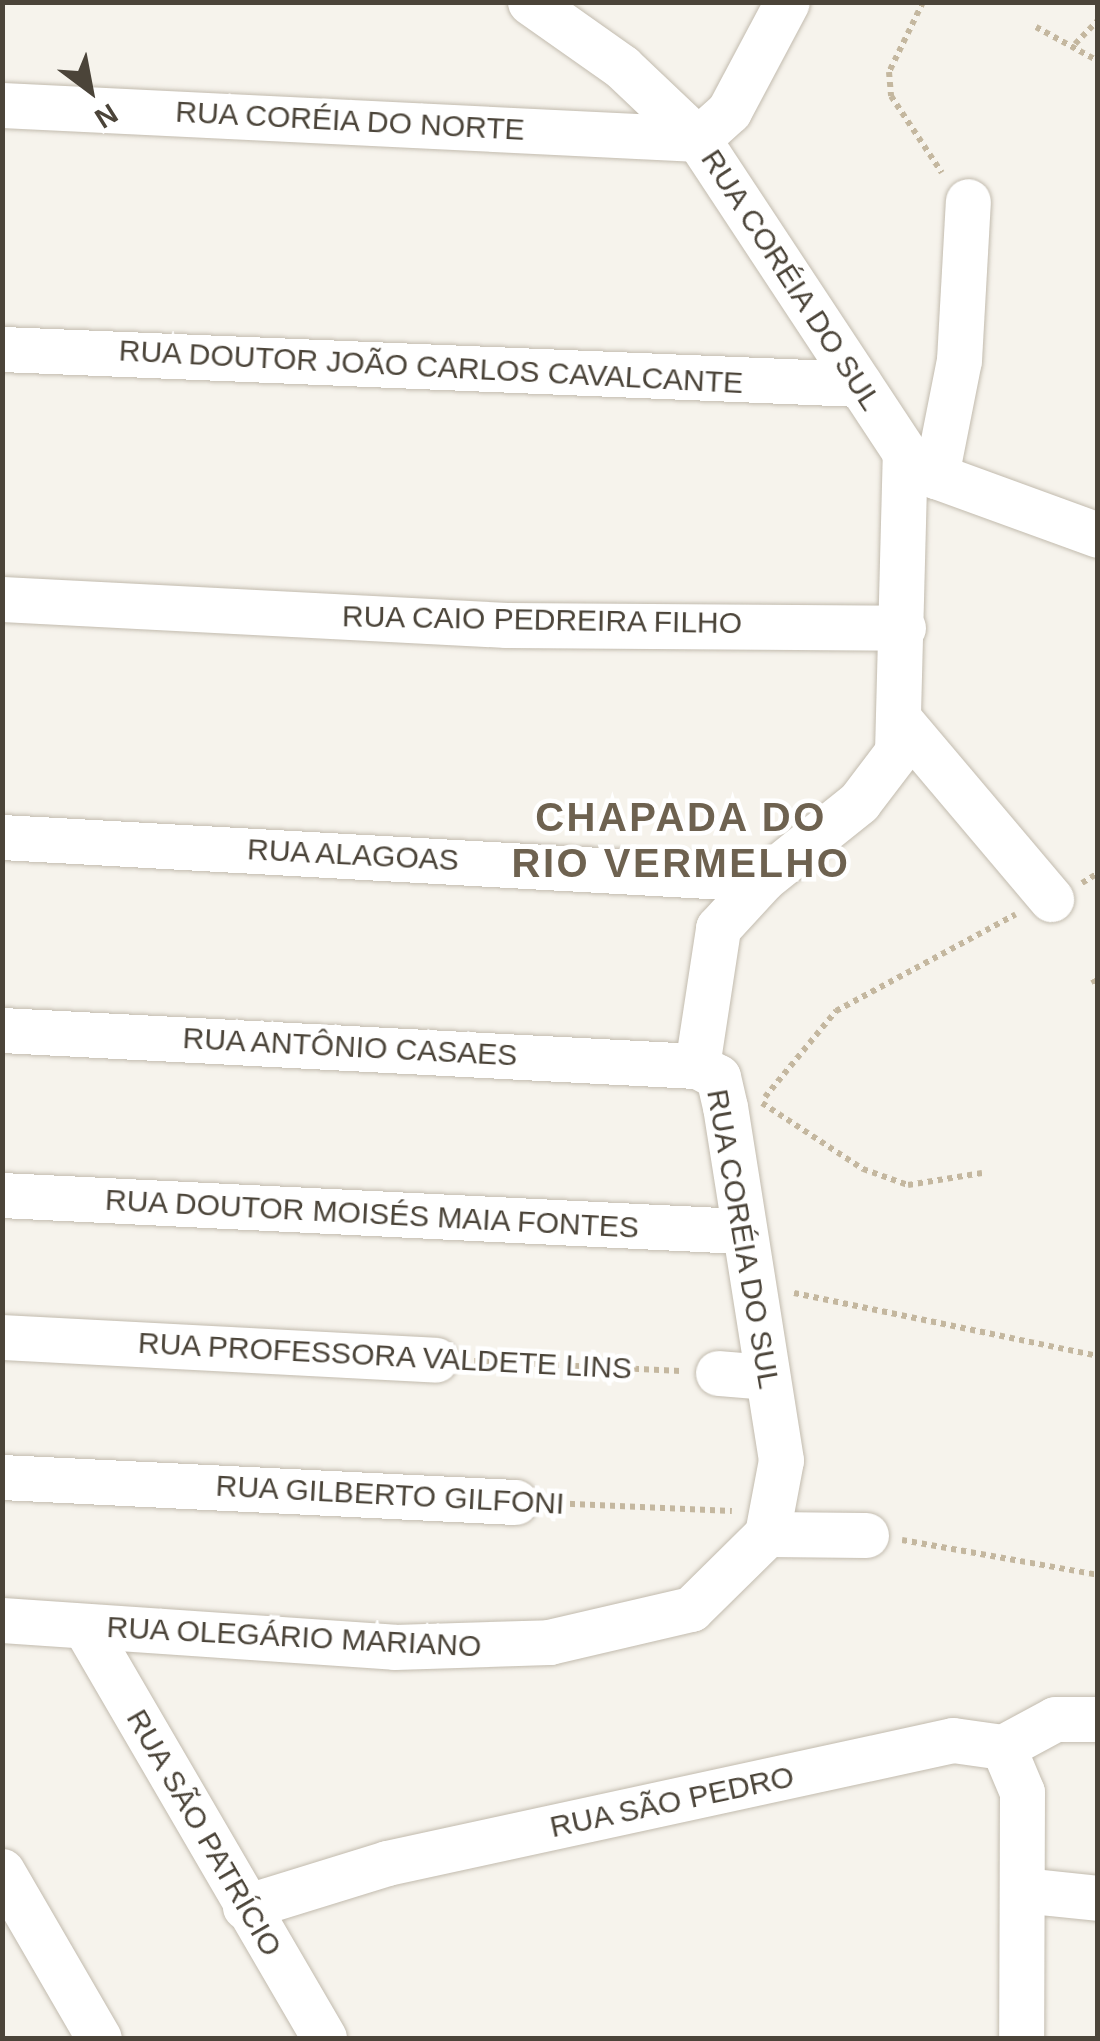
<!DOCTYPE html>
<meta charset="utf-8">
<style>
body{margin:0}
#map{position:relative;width:1100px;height:2041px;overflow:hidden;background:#f6f3ec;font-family:Helvetica,sans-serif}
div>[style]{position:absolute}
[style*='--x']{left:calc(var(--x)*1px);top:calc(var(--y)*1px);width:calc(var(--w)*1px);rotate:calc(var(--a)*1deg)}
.path>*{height:6px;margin-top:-3px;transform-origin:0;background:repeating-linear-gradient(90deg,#c4b79f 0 5px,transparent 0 10px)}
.roads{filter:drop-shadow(0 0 2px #c2bbae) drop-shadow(0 0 2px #c2bbae)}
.minor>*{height:45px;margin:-22.5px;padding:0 22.5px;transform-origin:22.5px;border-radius:22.5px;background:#fff}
span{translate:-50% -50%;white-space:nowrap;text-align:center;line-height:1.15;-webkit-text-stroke:9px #fff;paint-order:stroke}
.street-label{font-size:30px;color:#4b4439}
.district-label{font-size:40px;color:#6e6250;font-weight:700;letter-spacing:2.5px}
.frame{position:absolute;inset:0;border:5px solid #4b4439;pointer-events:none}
.north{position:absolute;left:40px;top:40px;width:100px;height:100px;-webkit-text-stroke:8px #fff;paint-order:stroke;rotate:148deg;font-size:28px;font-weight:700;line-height:40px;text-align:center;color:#4b4439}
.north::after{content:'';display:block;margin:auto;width:35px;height:45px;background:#4b4439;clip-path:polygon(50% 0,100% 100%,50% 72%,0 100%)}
</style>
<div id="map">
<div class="path">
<i style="--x:923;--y:2;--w:78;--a:115.9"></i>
<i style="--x:889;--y:72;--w:24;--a:85"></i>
<i style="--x:891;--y:96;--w:92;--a:56.5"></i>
<i style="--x:1036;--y:27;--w:71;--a:28.7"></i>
<i style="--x:1075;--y:44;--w:33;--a:-46"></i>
<i style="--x:1082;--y:883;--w:19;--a:-32"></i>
<i style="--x:1093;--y:979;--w:10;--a:61"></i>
<i style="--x:765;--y:1097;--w:112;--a:-50.5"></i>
<i style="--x:836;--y:1011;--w:204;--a:-28.3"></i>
<i style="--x:762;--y:1103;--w:121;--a:33.2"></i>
<i style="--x:863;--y:1169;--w:48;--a:19.6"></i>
<i style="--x:908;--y:1185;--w:75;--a:-9.2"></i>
<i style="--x:794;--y:1293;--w:310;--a:11.7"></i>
<i style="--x:474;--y:1361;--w:207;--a:2.8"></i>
<i style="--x:550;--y:1503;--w:182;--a:2.5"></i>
<i style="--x:902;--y:1540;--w:199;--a:10.1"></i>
</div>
<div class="roads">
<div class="minor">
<i style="--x:530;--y:2;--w:113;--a:35.2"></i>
<i style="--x:622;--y:67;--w:105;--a:43.5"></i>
<i style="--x:698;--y:139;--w:376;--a:56.6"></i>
<i style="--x:905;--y:453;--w:39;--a:37"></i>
<i style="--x:936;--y:476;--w:172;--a:20"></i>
<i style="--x:2;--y:105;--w:697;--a:2.8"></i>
<i style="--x:698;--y:139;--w:42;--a:-42.1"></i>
<i style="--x:729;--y:111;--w:123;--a:-62"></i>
<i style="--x:2;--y:349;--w:858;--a:2.34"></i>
<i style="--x:936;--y:476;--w:118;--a:-78.8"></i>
<i style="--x:959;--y:360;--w:159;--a:-86.8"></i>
<i style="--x:2;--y:599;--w:505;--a:2.95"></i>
<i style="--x:506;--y:625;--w:397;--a:0.4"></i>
<i style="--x:904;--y:725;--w:228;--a:49.8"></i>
<i style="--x:2;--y:837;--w:762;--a:3.16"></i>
<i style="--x:2;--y:1030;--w:696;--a:2.97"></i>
<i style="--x:2;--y:1195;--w:740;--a:2.79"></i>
<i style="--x:2;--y:1337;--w:434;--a:3"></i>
<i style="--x:718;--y:1373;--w:49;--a:4.7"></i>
<i style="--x:2;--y:1477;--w:514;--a:2.79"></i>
<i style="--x:767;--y:1534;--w:99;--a:0.6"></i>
<i style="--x:2;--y:1620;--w:393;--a:3.9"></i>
<i style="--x:394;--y:1647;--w:155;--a:-1.8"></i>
<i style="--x:549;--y:1642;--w:146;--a:-13.1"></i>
<i style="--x:691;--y:1609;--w:107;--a:-44.6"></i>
<i style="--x:767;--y:1534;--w:75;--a:-79.3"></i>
<i style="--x:781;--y:1460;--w:357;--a:-99"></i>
<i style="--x:725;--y:1107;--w:31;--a:-103"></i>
<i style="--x:718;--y:1077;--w:24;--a:-152"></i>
<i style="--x:697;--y:1066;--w:140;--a:-81.3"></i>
<i style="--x:718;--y:928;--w:67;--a:-47.4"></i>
<i style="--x:763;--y:879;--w:123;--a:-38.7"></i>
<i style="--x:859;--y:802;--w:63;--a:-52.8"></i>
<i style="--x:897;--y:752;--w:299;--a:-88.5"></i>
<i style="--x:85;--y:1627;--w:475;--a:59.8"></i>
<i style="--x:1003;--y:1747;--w:49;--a:67.1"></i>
<i style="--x:1022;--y:1792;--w:246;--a:90.2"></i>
<i style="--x:1003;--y:1747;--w:59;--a:-28.3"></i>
<i style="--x:1055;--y:1719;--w:43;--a:0"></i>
<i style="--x:2;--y:1871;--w:193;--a:59.9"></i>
<i style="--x:1022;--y:1890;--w:76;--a:6"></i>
<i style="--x:245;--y:1907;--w:149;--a:-17.2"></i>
<i style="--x:387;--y:1863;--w:579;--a:-12.26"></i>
<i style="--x:953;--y:1740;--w:50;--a:8"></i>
</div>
</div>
<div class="street-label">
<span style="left:350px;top:121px;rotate:3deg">RUA CORÉIA DO NORTE</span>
<span style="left:791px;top:280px;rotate:57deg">RUA CORÉIA DO SUL</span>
<span style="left:431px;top:367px;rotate:3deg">RUA DOUTOR JOÃO CARLOS CAVALCANTE</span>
<span style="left:542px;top:620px;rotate:1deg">RUA CAIO PEDREIRA FILHO</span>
<span style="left:353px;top:855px;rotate:3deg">RUA ALAGOAS</span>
<span style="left:350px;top:1047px;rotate:3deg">RUA ANTÔNIO CASAES</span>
<span style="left:372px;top:1214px;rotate:3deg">RUA DOUTOR MOISÉS MAIA FONTES</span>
<span style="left:743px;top:1239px;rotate:80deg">RUA CORÉIA DO SUL</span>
<span style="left:385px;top:1356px;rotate:3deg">RUA PROFESSORA VALDETE LINS</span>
<span style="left:390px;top:1495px;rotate:3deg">RUA GILBERTO GILFONI</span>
<span style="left:294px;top:1637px;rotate:3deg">RUA OLEGÁRIO MARIANO</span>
<span style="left:672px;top:1802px;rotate:-12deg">RUA SÃO PEDRO</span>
<span style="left:204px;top:1833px;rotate:60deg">RUA SÃO PATRÍCIO</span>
</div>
<div class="district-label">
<span style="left:681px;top:840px">CHAPADA DO<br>RIO VERMELHO</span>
</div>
<div class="frame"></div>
<div class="north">N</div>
</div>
